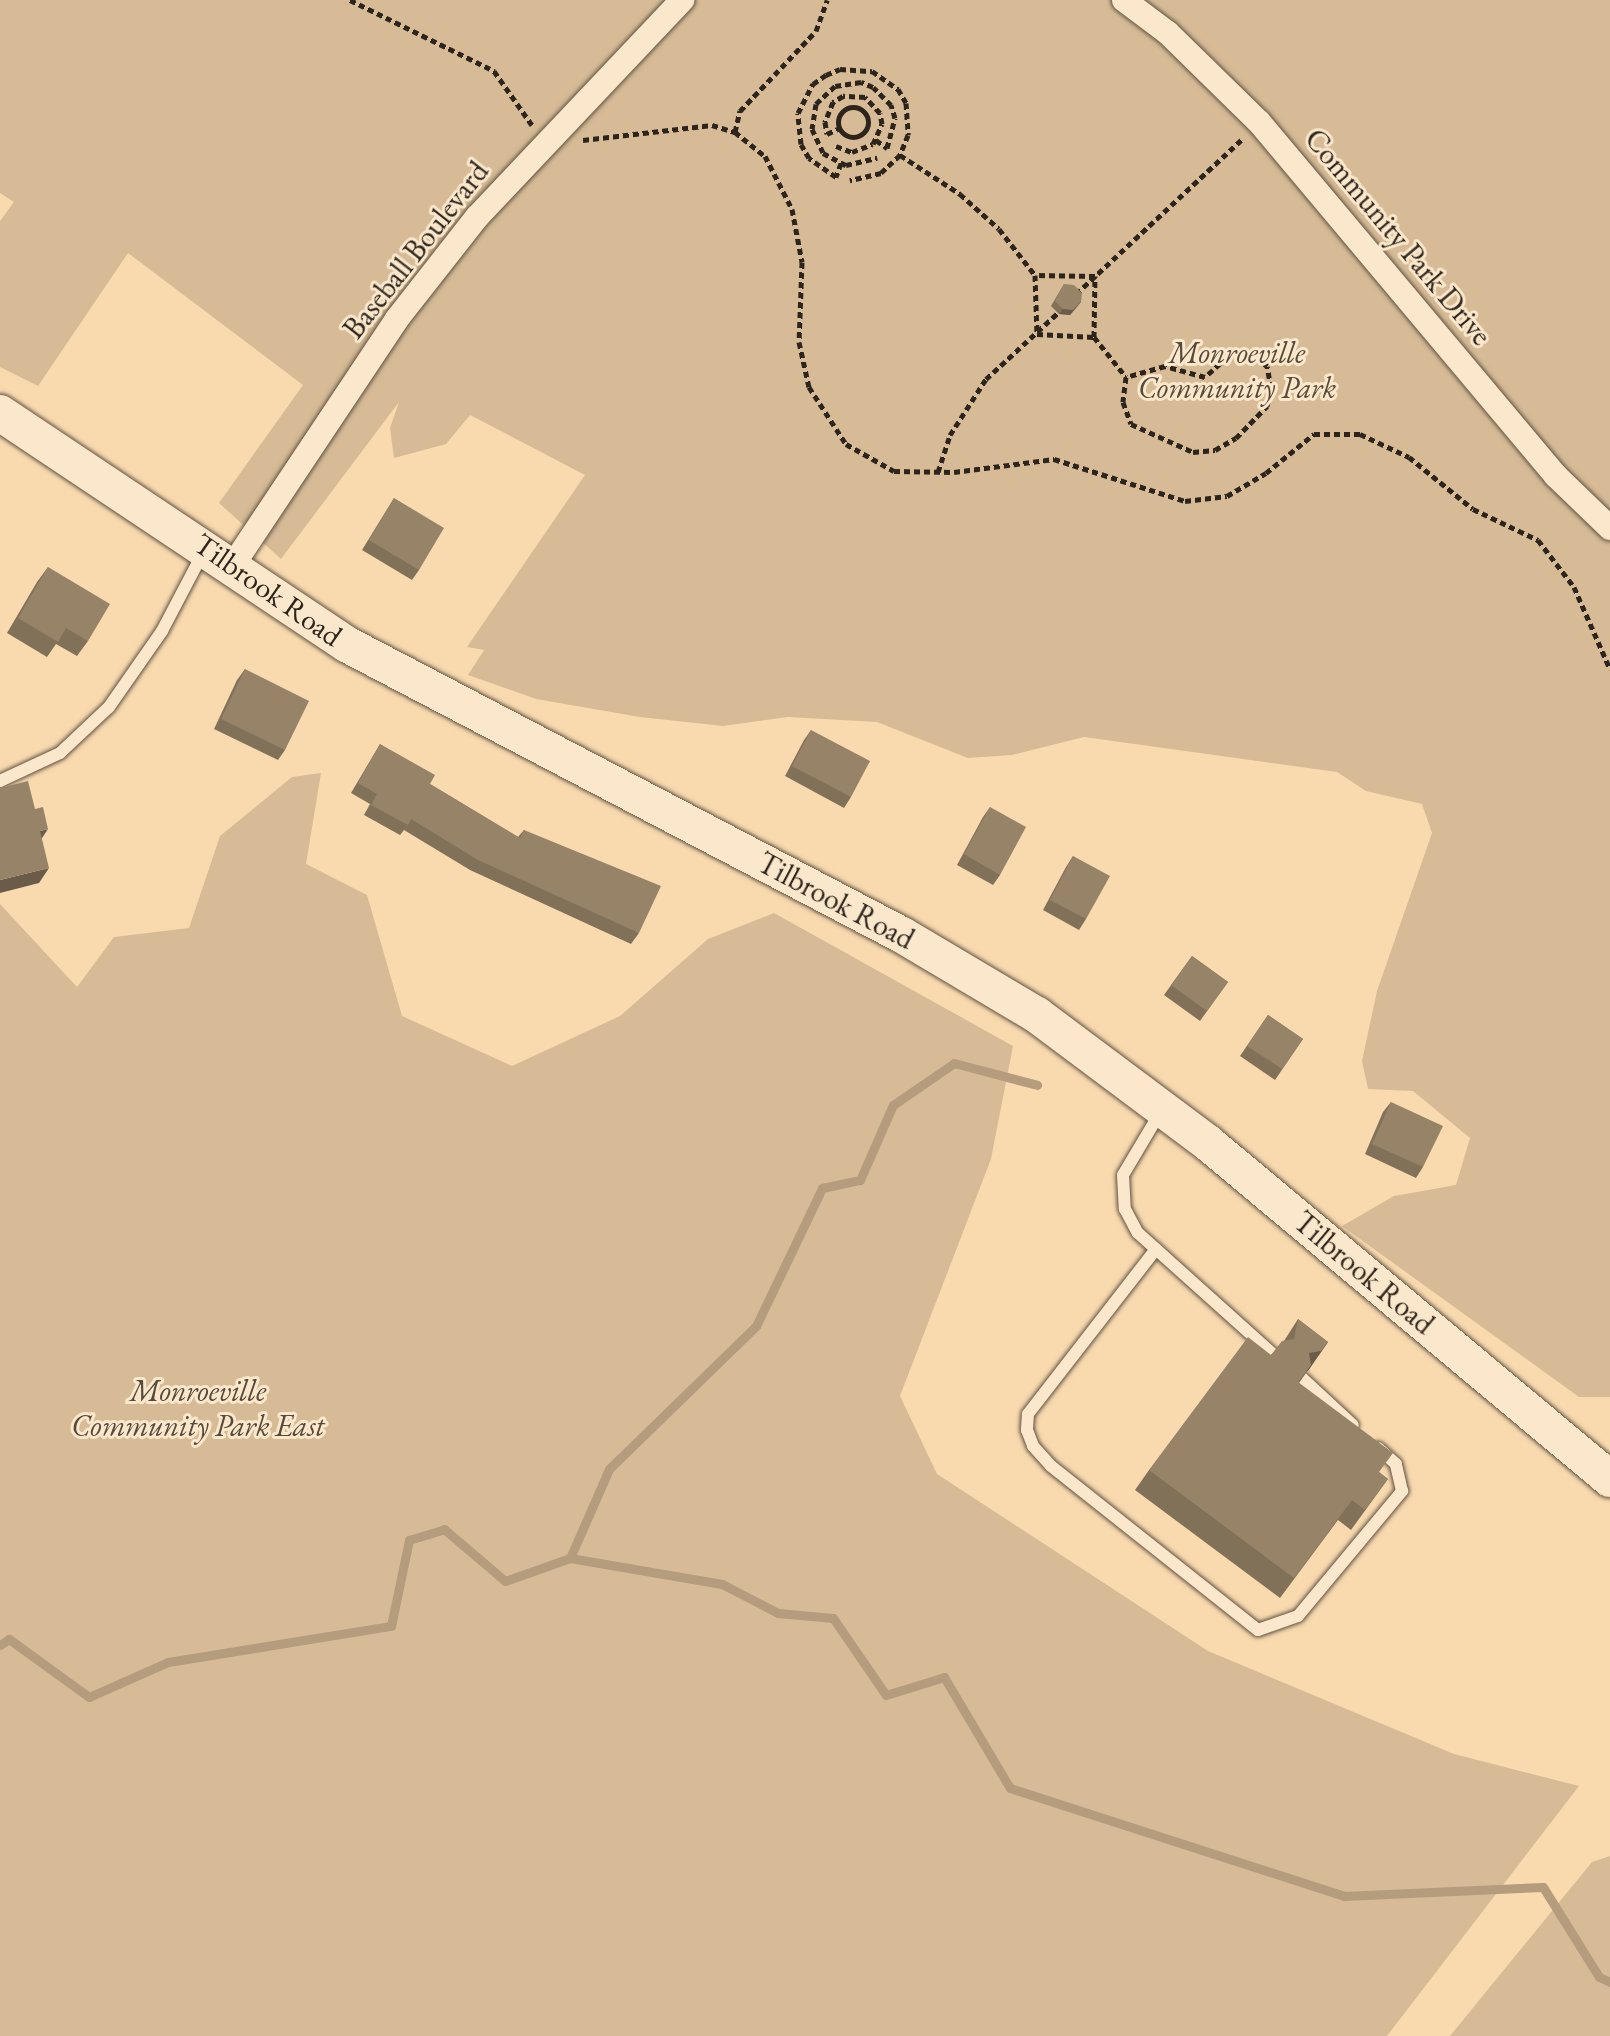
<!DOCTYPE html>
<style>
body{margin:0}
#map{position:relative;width:1610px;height:2036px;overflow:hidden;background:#f9daaf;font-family:"EB Garamond",serif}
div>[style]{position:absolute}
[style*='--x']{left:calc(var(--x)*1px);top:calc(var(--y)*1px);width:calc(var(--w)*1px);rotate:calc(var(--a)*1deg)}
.green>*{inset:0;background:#d6bb96}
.stream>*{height:9px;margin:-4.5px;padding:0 4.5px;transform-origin:4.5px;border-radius:4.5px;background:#b49c7d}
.path>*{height:5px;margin-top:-2.5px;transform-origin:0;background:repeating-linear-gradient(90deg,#2d251c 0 6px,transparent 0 10px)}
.path>.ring{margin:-2.5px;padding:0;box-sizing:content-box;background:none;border:5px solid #2d251c;border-radius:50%}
.roads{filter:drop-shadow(0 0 2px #605241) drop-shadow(0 0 2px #605241)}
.lane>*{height:12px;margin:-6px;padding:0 6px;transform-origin:6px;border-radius:6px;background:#fbe7cb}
.street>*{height:24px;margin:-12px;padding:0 12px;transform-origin:12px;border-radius:12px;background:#fbe7cb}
.secondary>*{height:36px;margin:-18px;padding:0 18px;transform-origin:18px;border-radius:18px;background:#fbe7cb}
.wall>*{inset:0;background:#827159}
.shaded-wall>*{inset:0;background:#6a5c49}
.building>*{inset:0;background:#978368}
span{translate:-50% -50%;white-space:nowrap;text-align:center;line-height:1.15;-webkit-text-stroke:6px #fbe7cb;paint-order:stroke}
.street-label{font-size:30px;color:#2d251c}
.park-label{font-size:30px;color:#574a3a;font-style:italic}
</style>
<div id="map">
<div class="green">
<i style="clip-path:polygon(0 0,1610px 0,1610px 1397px,1579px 1397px,1342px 1226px,1394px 1196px,1456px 1185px,1470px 1138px,1413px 1091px,1368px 1089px,1362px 1061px,1377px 991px,1432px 833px,1422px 804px,1366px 791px,1337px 772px,1084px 737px,1012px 755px,968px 758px,877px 722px,788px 717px,723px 726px,640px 717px,536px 699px,468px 675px,484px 650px,467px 647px,585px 475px,470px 415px,446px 444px,394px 458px,390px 428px,399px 402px,281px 559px,219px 503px,303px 385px,128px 253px,38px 386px,0 367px,0 221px,14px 202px,0 193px)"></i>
<i style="clip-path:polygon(321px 773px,306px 864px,367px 895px,402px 1016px,512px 1066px,620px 1016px,708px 939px,774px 913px,1013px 1046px,991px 1159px,900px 1396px,937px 1474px,1208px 1651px,1454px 1754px,1579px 1786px,1387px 2036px,0 2036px,0 904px,77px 987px,114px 937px,189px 928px,220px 836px,292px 777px)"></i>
<i style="clip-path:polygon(1610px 1856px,1610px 2036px,1450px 2036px,1592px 1862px)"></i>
</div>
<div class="stream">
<i style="--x:570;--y:1558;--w:97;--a:-66.3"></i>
<i style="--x:609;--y:1469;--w:205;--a:-44.2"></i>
<i style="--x:756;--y:1326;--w:153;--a:-64.4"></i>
<i style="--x:822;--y:1188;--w:39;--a:-12"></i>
<i style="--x:860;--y:1180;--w:82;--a:-66.3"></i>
<i style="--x:893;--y:1105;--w:74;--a:-34.5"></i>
<i style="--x:954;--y:1063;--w:86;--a:14.8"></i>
<i style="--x:0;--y:1645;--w:11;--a:-34"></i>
<i style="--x:9;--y:1639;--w:99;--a:35.9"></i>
<i style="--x:89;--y:1697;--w:86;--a:-23.9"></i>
<i style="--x:168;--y:1662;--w:226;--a:-9.2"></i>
<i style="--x:391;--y:1626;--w:88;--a:-78.2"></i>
<i style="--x:409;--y:1540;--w:37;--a:-17"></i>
<i style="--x:444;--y:1529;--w:80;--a:40.4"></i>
<i style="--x:505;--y:1581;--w:69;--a:-19.5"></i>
<i style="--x:570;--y:1558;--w:154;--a:9.7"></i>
<i style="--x:722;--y:1584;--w:63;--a:27.4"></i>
<i style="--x:778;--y:1613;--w:55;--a:5.2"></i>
<i style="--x:833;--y:1618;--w:93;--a:55.5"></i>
<i style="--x:886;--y:1695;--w:61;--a:-17.2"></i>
<i style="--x:944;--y:1677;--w:129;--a:59.3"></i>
<i style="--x:1010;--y:1788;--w:351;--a:17.9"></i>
<i style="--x:1344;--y:1896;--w:199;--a:-2.6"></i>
<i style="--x:1543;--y:1887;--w:106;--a:58.1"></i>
<i style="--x:1599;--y:1977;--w:12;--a:24"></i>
</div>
<div class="path">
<i style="--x:350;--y:0;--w:161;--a:26.2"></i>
<i style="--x:494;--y:71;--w:66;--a:54.9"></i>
<i class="ring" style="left:838px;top:107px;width:25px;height:25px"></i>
<i style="--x:735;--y:132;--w:22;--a:-77"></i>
<i style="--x:740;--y:111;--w:110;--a:-46.5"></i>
<i style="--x:816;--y:31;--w:33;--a:-70"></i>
<i style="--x:583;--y:140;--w:130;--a:-6.6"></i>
<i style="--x:712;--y:125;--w:24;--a:17"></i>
<i style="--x:735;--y:132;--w:38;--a:39"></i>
<i style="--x:765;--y:156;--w:59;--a:63"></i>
<i style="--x:792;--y:209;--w:54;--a:79.3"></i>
<i style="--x:802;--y:262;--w:80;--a:92.1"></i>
<i style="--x:799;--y:342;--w:46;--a:77.5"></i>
<i style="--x:809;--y:387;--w:68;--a:57"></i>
<i style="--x:846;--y:444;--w:55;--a:29.4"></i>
<i style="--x:894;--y:471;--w:60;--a:1"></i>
<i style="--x:954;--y:472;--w:101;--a:-7.4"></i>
<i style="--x:1054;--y:459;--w:138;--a:17.8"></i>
<i style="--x:1185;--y:501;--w:42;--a:-6.8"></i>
<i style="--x:1227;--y:496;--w:45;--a:-30.5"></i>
<i style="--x:1266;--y:473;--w:62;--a:-39.1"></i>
<i style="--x:1314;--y:434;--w:46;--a:0"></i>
<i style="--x:1360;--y:434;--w:54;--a:25.1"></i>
<i style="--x:1409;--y:457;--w:82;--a:39.1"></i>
<i style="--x:1473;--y:509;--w:72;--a:25.5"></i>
<i style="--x:1538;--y:540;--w:59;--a:52.5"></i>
<i style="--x:1574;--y:587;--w:90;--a:66.3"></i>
<i style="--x:876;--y:140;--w:14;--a:36"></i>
<i style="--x:887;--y:148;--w:31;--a:-75"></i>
<i style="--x:895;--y:118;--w:14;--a:-107"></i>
<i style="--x:891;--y:105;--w:25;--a:-135"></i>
<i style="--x:873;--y:87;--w:13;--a:-157"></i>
<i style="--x:861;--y:82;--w:26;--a:171"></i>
<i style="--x:835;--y:86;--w:26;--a:137"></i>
<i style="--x:816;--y:104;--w:25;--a:99"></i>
<i style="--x:812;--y:129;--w:26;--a:65"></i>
<i style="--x:823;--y:153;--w:26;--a:28"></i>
<i style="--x:846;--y:165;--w:32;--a:-13"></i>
<i style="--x:836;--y:146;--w:17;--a:21"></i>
<i style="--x:852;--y:152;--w:22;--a:-21"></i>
<i style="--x:873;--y:144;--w:22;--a:-66"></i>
<i style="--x:882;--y:124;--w:11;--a:-100"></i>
<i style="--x:880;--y:113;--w:22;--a:-133"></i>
<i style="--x:865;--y:97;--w:22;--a:-177"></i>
<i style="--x:843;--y:96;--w:12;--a:149"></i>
<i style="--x:833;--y:102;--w:22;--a:112"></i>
<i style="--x:825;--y:122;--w:12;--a:81"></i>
<i style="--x:827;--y:134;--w:14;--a:-25"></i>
<i style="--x:900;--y:155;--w:72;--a:33"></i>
<i style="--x:960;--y:194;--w:52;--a:41.9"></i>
<i style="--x:999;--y:229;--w:58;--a:52"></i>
<i style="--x:1035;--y:275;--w:59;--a:88.1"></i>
<i style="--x:1037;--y:334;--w:57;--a:3"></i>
<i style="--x:1094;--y:337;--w:61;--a:-89.1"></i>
<i style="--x:1095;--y:276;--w:60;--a:-179"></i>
<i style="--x:841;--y:163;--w:15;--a:110"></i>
<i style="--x:836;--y:177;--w:33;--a:-145"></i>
<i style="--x:809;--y:158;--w:16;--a:-120"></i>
<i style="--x:801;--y:144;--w:31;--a:-96"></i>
<i style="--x:798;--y:113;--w:33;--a:-63"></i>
<i style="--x:813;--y:84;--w:16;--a:-35"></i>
<i style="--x:826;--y:75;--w:15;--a:-23"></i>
<i style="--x:840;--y:69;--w:32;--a:4"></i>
<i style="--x:872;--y:71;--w:32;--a:35"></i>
<i style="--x:898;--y:89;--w:16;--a:60"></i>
<i style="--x:906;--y:103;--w:32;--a:86"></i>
<i style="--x:908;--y:135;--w:22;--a:112"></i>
<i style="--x:900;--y:155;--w:26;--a:137"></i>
<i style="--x:881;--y:173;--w:32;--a:167"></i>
<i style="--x:1076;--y:294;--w:226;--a:-43"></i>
<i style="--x:1094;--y:337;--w:51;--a:51.3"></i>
<i style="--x:1126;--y:377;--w:25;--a:97"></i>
<i style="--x:1123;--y:402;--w:23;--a:70"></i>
<i style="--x:1131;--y:424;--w:68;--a:24.3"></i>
<i style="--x:1193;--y:452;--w:22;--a:-5"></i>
<i style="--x:1215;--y:450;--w:24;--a:-30"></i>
<i style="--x:1236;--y:438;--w:45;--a:-45.9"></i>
<i style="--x:1267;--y:406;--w:18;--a:-77"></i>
<i style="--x:1271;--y:388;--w:22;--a:-100"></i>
<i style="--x:1267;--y:366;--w:18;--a:-139"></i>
<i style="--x:1253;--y:354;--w:18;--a:-167"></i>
<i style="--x:1235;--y:350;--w:40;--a:138"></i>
<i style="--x:1205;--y:377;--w:41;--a:-164.6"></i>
<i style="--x:1165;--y:366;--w:41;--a:164.2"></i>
<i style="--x:938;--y:472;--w:39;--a:-72"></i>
<i style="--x:950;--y:435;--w:67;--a:-57.3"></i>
<i style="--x:986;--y:379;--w:102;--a:-42.6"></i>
</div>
<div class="roads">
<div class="lane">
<i style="--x:0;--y:781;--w:66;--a:-25"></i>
<i style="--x:60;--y:753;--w:67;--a:-43.2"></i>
<i style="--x:109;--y:707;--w:93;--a:-55.1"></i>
<i style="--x:162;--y:631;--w:88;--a:-62.3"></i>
<i style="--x:1161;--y:1111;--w:74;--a:120.7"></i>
<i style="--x:1123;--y:1175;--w:34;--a:87"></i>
<i style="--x:1125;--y:1209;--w:27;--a:62"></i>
<i style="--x:1138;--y:1233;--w:181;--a:41.9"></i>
<i style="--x:1156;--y:1249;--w:209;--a:127.8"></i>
<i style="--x:1028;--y:1414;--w:16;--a:94"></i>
<i style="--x:1027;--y:1430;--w:17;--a:69"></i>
<i style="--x:1033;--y:1446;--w:27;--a:48"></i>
<i style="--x:1051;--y:1466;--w:264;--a:38.4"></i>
<i style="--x:1258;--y:1630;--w:42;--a:-19.3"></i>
<i style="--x:1298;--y:1616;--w:163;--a:-50.2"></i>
<i style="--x:1402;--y:1491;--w:28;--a:-103"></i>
<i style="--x:1396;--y:1464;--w:24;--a:-138"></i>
<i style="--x:1302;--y:1378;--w:69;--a:42.7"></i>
</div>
<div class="street">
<i style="--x:1124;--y:0;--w:55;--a:36.9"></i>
<i style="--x:1168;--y:33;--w:127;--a:44.4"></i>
<i style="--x:1259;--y:122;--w:462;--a:50"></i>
<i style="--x:1556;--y:476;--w:75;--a:43.9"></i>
<i style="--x:233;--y:565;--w:296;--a:-56.3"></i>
<i style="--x:397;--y:319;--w:130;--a:-51.9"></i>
<i style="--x:477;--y:217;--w:299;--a:-46.6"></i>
</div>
<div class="secondary">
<i style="--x:0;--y:413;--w:418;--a:33.7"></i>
<i style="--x:348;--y:645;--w:625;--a:27.63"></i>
<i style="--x:902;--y:935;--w:157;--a:30.7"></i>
<i style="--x:1037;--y:1015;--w:214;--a:36.8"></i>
<i style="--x:1208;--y:1143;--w:524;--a:39.89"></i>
</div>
</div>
<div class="wall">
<i style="clip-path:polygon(1064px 284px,1081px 302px,1070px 315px,1059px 314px,1051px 306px)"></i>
<i style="clip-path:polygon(394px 498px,419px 570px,412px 580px,362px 550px)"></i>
<i style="clip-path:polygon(48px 567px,88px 641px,77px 656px,56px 644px,47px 657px,7px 633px,37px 582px)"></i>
<i style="clip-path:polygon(245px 669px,285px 750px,278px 760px,214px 729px,237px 680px)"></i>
<i style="clip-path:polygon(811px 730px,851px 797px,844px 808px,785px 776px,804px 740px)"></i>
<i style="clip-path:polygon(380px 744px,430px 784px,518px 837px,524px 830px,639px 933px,631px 944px,470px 870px,404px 830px,400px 835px,364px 815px,370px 804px,351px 793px)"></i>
<i style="clip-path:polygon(990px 807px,1000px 875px,993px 885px,957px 865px,983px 817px)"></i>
<i style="clip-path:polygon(1073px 856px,1086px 919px,1079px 930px,1043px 910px,1066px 867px)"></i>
<i style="clip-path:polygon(1192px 956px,1228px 982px,1200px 1021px,1164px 995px)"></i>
<i style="clip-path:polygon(1268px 1015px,1303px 1039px,1275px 1080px,1240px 1056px)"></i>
<i style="clip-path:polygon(1391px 1102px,1423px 1167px,1416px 1178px,1365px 1154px,1383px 1112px)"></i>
<i style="clip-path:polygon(1298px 1319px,1328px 1342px,1299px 1383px,1380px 1473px,1388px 1479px,1351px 1530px,1338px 1520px,1280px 1598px,1135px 1490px,1149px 1470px,1271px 1355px,1284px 1341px)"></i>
</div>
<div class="shaded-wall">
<i style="clip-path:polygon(1081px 302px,1070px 315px,1059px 314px,1063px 309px)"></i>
<i style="clip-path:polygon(48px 829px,38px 844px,40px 831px)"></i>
<i style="clip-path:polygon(49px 868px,39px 883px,0 893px,0 880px)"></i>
<i style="clip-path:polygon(1328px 1342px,1308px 1371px,1307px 1371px,1309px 1353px)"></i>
</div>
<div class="building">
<i style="clip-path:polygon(1064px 284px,1074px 285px,1082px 293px,1081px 302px,1073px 310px,1063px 309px,1055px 301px)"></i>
<i style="clip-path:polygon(394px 498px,444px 528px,419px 570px,369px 540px)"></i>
<i style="clip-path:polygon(48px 567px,110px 604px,88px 641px,66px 628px,58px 642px,18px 618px)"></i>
<i style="clip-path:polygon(245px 669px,309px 701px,285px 750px,221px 719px)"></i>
<i style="clip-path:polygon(811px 730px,870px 761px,851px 797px,792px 766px)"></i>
<i style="clip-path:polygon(380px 744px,435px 775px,430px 784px,520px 838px,524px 830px,661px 886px,639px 933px,478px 860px,411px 819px,408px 825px,371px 805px,377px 794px,358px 783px)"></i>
<i style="clip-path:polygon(28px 781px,35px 809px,43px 807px,48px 829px,40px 831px,49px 868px,0 880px,0 788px)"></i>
<i style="clip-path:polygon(990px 807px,1026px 827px,1000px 875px,964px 854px)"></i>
<i style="clip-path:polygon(1073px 856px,1110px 876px,1086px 919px,1050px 900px)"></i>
<i style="clip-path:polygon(1192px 956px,1228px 982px,1207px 1011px,1171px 985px)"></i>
<i style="clip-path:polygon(1268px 1015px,1303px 1039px,1282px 1069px,1247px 1046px)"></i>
<i style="clip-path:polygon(1391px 1102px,1443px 1126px,1423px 1167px,1372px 1144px)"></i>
<i style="clip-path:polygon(1298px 1319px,1328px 1342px,1321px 1351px,1309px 1353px,1311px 1365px,1298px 1382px,1393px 1453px,1379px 1472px,1388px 1479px,1365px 1510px,1352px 1500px,1294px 1578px,1149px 1470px,1248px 1337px,1271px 1355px,1282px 1341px,1294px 1339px)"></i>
</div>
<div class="street-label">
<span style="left:1398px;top:237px;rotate:50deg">Community Park Drive</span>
<span style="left:416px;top:250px;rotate:-52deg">Baseball Boulevard</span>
<span style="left:268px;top:590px;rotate:35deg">Tilbrook Road</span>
<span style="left:836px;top:901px;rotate:28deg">Tilbrook Road</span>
<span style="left:1364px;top:1273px;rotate:40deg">Tilbrook Road</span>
</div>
<div class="park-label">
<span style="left:1237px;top:370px">Monroeville<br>Community Park</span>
<span style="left:198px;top:1408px">Monroeville<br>Community Park East</span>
</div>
</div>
